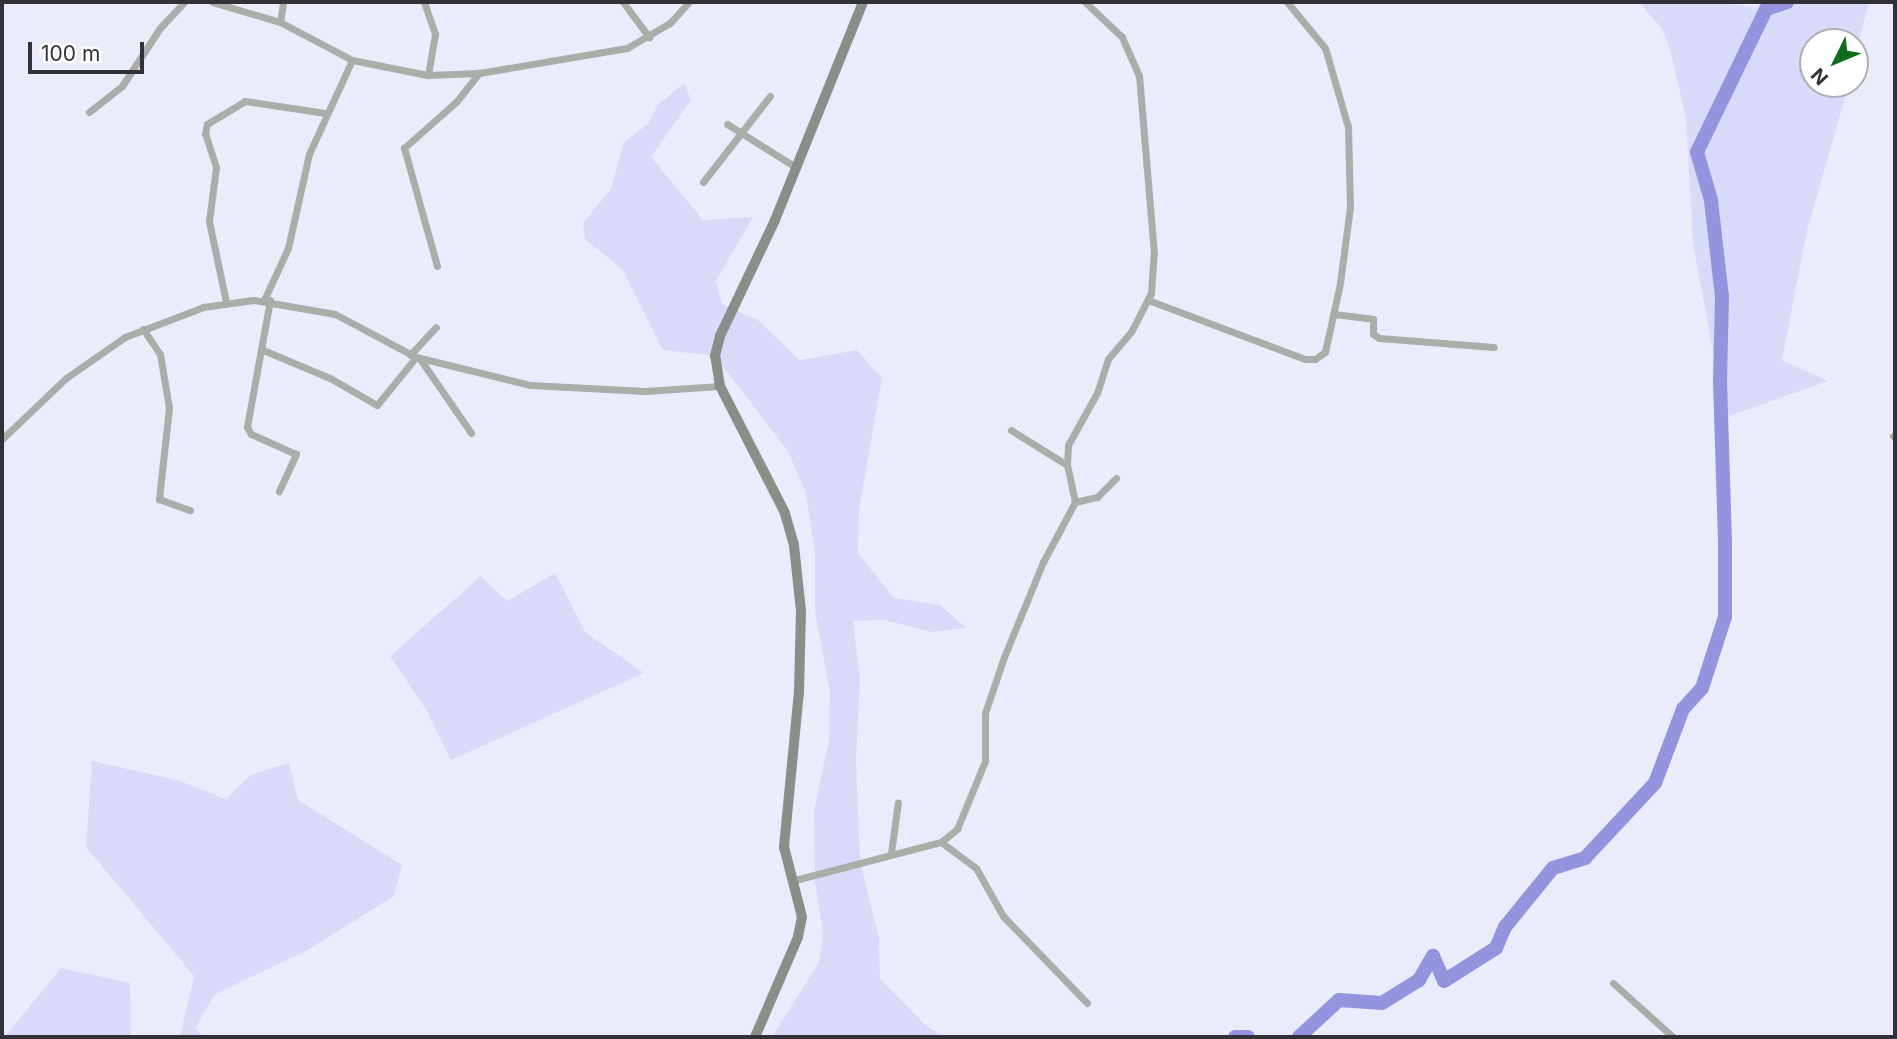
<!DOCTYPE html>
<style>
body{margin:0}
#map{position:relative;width:1897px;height:1039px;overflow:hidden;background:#ebecfb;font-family:Inter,sans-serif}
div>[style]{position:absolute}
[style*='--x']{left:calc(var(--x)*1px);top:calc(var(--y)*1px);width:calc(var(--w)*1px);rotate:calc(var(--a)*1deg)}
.green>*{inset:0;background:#d9daf9}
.river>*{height:14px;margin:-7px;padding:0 7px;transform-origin:7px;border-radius:7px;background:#9493de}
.street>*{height:7px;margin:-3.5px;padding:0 3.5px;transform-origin:3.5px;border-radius:3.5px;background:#a9aea9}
.secondary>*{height:10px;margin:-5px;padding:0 5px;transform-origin:5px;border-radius:5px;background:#888f88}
span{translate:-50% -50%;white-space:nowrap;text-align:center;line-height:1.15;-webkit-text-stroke:5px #fff;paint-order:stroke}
.frame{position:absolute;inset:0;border:4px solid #313137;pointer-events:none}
.north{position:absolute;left:1799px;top:28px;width:70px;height:70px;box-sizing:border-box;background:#fff;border:2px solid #adadaf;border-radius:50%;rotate:227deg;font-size:19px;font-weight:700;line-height:28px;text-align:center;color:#313137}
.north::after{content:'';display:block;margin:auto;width:24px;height:32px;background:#0f6e1a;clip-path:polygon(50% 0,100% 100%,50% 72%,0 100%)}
.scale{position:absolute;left:28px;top:42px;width:116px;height:32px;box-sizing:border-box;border:4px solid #313137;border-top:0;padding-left:9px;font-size:21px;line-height:24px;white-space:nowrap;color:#313137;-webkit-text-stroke:5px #fff;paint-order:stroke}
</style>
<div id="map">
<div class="green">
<i style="clip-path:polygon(1639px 2px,1717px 2px,1766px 9px,1787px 2px,1869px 2px,1855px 55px,1855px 42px,1813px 42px,1813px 84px,1849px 84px,1807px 231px,1782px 360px,1828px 381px,1715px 421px,1720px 390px,1693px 243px,1686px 118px,1670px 49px,1662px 29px)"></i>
<i style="clip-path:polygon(684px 83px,691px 100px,651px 157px,703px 220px,753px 217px,716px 281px,722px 304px,758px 320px,799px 360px,857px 350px,882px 378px,859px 510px,858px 553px,894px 598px,940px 605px,966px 628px,932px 632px,884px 620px,853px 621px,860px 679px,856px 759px,860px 861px,879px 939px,880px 979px,926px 1026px,945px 1037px,772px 1037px,819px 962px,823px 932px,815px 882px,814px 810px,829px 740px,830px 692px,815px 612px,815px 553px,805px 490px,787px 450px,715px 356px,663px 350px,622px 269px,585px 239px,583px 223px,611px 189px,624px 142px,648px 124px,658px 105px)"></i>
<i style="clip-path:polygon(555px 573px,585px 632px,644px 673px,451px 760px,427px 711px,390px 656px,481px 576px,507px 601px)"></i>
<i style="clip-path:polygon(92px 761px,177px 780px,226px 799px,251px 775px,289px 763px,298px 800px,402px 865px,394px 896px,306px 951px,215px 994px,195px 1028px,204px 1037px,180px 1037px,194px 976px,86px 847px)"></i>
<i style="clip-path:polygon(61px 968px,130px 983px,131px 1037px,6px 1035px)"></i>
</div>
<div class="river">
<i style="--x:1235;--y:1037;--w:13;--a:0"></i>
<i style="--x:1299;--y:1037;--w:54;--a:-42.8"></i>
<i style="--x:1339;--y:1000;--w:43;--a:4"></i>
<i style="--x:1382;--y:1003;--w:44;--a:-31.9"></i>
<i style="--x:1419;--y:980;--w:28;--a:-60"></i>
<i style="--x:1433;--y:956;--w:27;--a:66"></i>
<i style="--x:1444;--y:981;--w:62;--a:-32.4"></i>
<i style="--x:1496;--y:948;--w:23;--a:-67"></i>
<i style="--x:1505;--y:927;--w:76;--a:-50.9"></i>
<i style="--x:1553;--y:868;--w:34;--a:-17"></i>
<i style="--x:1585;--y:858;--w:103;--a:-47"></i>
<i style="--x:1655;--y:783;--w:79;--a:-69.3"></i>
<i style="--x:1683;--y:709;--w:28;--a:-48"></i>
<i style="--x:1702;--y:688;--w:75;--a:-72.1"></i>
<i style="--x:1725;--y:617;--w:76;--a:-90"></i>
<i style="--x:1725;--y:541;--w:161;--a:-91.8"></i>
<i style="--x:1720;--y:380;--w:83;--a:-88.6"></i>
<i style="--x:1722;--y:297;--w:98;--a:-96.5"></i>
<i style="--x:1711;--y:200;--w:50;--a:-106.3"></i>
<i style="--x:1697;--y:152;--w:159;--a:-64.2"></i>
<i style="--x:1766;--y:9;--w:22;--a:-18"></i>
</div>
<div class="street">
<i style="--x:212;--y:2;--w:71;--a:16.4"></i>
<i style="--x:280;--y:22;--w:81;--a:27.8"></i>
<i style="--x:352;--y:60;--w:77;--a:11.2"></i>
<i style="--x:428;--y:75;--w:51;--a:-2.2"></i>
<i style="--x:479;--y:73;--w:150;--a:-9.6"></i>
<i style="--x:627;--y:48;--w:50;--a:-30.2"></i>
<i style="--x:670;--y:23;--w:28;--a:-48"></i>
<i style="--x:424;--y:2;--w:34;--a:71"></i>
<i style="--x:435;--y:34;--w:42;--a:99.7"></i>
<i style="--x:623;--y:2;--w:44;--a:53.4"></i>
<i style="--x:280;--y:22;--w:20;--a:-81"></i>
<i style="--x:89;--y:112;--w:42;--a:-38.2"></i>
<i style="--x:122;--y:86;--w:69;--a:-56.8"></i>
<i style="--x:160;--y:28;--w:35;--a:-47"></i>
<i style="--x:727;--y:124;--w:79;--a:32.1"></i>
<i style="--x:703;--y:182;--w:109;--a:-52.1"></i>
<i style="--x:437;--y:266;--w:123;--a:-105.6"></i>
<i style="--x:404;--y:148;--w:71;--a:-41.6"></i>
<i style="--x:457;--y:101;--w:36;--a:-52"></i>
<i style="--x:264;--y:300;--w:57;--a:-65.2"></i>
<i style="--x:288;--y:248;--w:96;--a:-77.4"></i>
<i style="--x:309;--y:154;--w:103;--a:-65.4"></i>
<i style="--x:270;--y:300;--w:129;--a:100.3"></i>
<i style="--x:247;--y:427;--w:8;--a:60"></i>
<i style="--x:251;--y:434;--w:49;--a:24"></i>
<i style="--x:296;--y:454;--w:41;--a:114.7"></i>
<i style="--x:1148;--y:300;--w:168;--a:20.6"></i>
<i style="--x:1305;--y:359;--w:10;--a:0"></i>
<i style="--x:1315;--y:359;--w:12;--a:-35"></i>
<i style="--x:1325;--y:352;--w:71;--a:-77.7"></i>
<i style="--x:1340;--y:283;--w:77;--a:-82.5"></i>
<i style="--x:1350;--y:207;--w:80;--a:-91.4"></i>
<i style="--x:1348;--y:127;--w:82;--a:-106.2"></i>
<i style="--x:1325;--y:48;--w:60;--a:-129.6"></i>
<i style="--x:226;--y:302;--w:83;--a:-101.9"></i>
<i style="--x:209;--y:221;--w:54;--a:-82.6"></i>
<i style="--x:216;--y:167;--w:35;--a:-108"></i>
<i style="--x:205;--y:134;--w:10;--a:-79"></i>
<i style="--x:207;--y:124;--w:44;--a:-31.2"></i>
<i style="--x:245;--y:101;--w:81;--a:8.5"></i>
<i style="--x:1334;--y:314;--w:39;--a:7"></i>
<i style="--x:1373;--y:319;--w:15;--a:90"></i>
<i style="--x:1373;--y:334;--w:7;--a:34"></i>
<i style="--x:1379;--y:338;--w:115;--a:4.5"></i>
<i style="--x:143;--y:329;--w:30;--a:56"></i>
<i style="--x:160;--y:354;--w:55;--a:80.5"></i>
<i style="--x:169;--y:408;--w:92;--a:96.3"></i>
<i style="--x:159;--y:499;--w:33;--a:20"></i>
<i style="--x:263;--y:350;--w:73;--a:22.7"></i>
<i style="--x:330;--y:378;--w:54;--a:29.9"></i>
<i style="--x:377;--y:405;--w:62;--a:-50.9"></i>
<i style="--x:410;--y:355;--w:38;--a:-47"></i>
<i style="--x:420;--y:359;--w:90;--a:55.4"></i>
<i style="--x:1011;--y:430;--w:66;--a:32"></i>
<i style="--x:1893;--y:436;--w:3;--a:45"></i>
<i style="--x:2;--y:439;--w:88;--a:-43.6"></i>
<i style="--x:66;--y:378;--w:72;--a:-34.8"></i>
<i style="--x:125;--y:337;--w:84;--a:-21"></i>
<i style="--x:203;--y:307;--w:51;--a:-7.8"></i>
<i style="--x:254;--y:300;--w:82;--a:9.8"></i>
<i style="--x:335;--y:314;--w:92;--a:28"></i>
<i style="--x:416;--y:357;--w:117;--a:13.8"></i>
<i style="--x:530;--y:385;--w:115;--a:3"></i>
<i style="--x:645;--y:391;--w:75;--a:-3.8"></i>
<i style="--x:1075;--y:502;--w:23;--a:-13"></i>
<i style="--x:1097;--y:497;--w:27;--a:-45"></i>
<i style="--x:941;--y:842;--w:44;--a:36.6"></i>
<i style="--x:976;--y:868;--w:55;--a:60.6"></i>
<i style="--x:1003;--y:916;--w:121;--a:46"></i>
<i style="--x:891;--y:853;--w:51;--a:-82.2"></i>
<i style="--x:795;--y:880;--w:151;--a:-14.6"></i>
<i style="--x:941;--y:842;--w:21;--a:-39"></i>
<i style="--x:957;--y:829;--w:74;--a:-67.6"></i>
<i style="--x:985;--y:761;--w:48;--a:-90"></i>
<i style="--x:985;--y:713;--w:59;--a:-71.3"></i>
<i style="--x:1004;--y:657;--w:103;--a:-67.7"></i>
<i style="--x:1043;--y:562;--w:68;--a:-61.9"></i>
<i style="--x:1075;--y:502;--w:38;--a:-102"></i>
<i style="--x:1067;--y:465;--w:20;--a:-87"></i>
<i style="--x:1068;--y:445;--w:60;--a:-60.9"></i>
<i style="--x:1097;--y:393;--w:36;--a:-72"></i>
<i style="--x:1108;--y:359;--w:35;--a:-50"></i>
<i style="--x:1131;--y:332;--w:44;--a:-62.9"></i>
<i style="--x:1151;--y:293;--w:39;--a:-86"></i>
<i style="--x:1154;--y:254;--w:179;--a:-94.8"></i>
<i style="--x:1139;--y:76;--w:43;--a:-113.6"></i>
<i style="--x:1122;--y:37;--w:51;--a:-136.6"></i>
<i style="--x:1613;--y:983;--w:81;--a:42"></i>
</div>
<div class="secondary">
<i style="--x:755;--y:1037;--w:109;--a:-66.7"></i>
<i style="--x:798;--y:937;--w:20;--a:-79"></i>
<i style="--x:802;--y:917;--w:72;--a:-104.4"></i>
<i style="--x:784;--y:847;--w:156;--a:-84.5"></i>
<i style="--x:799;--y:692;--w:81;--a:-88.6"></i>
<i style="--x:801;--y:611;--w:66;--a:-96.1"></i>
<i style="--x:794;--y:545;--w:33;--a:-106"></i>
<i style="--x:785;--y:513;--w:143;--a:-117.1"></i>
<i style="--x:720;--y:386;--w:30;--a:-99"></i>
<i style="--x:715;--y:356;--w:21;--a:-76"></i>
<i style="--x:720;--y:336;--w:128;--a:-64.6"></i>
<i style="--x:775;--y:220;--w:235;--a:-68"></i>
</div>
<div class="frame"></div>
<div class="north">N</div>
<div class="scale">100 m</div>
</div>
